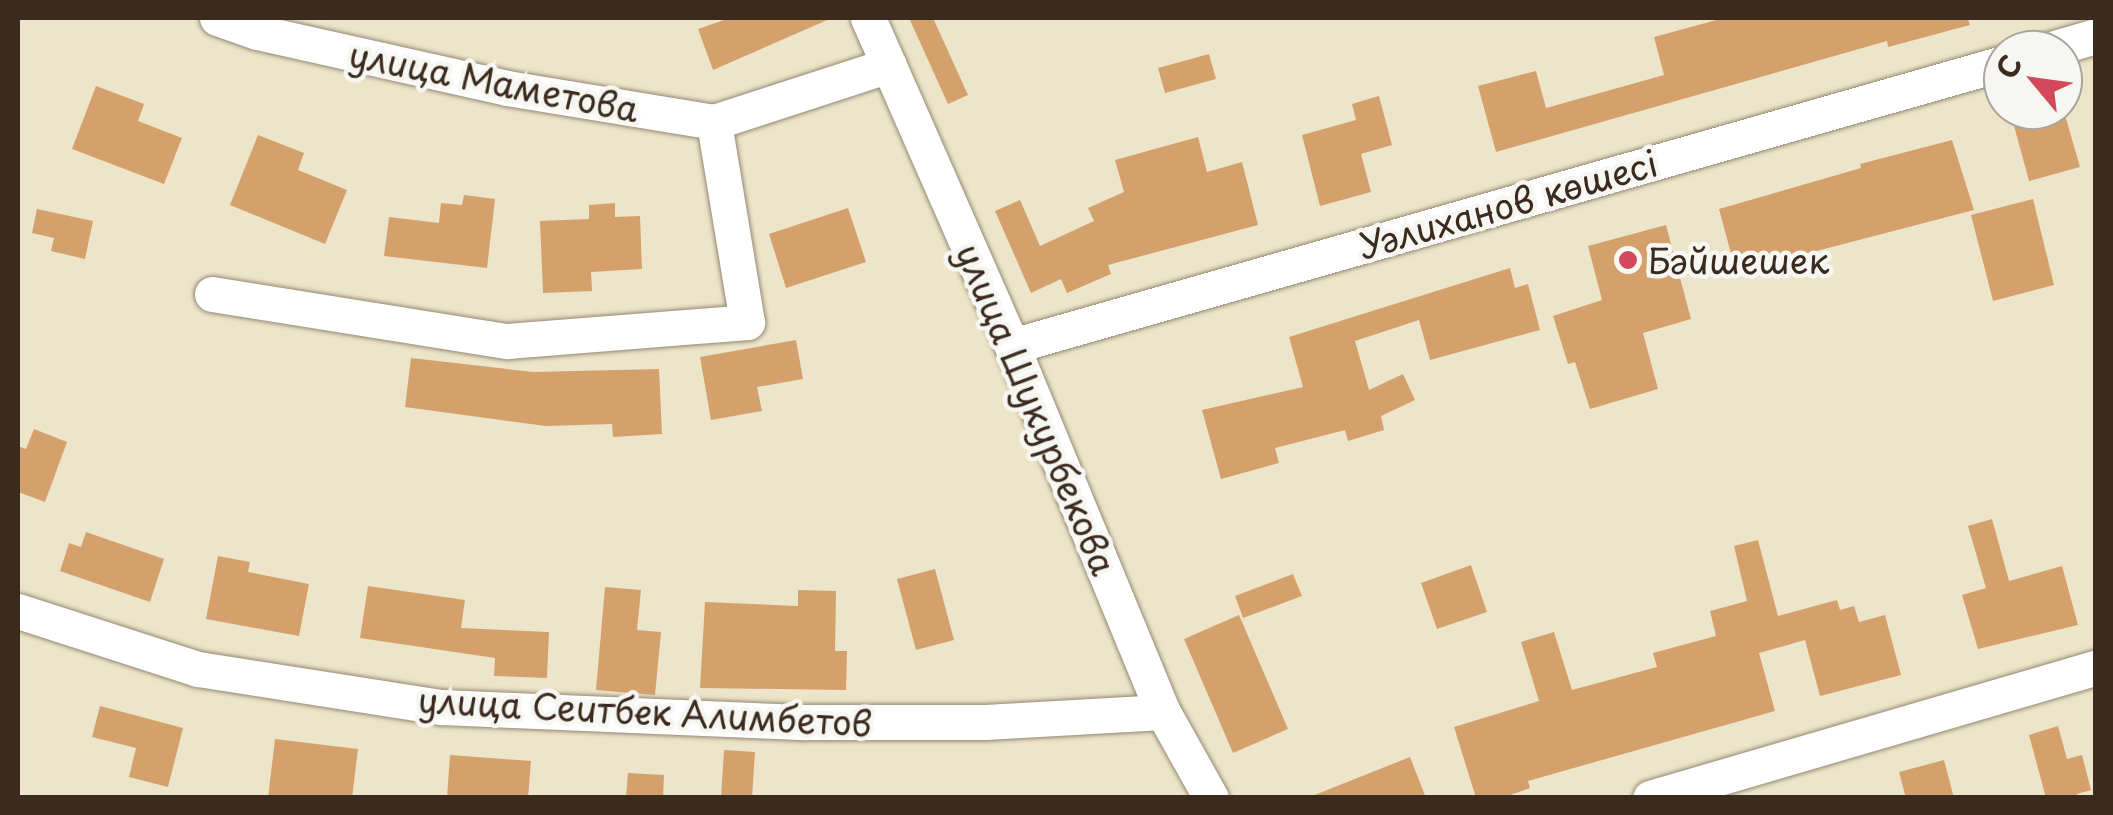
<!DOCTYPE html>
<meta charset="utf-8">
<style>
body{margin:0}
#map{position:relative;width:2113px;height:815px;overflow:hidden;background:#ede5c9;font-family:"Playpen Sans",sans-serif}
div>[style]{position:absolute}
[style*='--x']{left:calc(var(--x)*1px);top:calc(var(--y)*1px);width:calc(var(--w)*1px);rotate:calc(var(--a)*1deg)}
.building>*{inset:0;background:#d4a16d}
.roads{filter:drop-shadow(0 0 2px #948874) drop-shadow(0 0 2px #948874)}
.street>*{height:35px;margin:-17.5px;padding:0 17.5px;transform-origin:17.5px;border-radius:17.5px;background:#fff}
.dots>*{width:28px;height:28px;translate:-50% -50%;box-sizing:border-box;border:5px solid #f6f6f2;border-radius:50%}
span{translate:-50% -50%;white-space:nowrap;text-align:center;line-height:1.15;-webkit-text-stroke:9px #f6f6f2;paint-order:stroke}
.street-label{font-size:35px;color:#3b2a1e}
.poi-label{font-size:35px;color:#3b2a1e}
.left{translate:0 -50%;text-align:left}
.frame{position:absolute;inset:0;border:20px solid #3b2a1e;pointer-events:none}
.north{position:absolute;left:1983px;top:30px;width:100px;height:100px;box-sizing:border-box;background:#f6f6f2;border:2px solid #aba49d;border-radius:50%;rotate:299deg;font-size:28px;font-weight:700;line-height:40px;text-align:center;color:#3b2a1e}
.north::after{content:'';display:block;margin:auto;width:35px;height:45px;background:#d1495b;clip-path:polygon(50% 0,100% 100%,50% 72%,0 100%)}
</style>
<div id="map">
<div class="building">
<i style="clip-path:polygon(730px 18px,832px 18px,713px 70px,698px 29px)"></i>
<i style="clip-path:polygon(909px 18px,933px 18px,968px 95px,948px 104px)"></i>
<i style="clip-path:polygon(1724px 18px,1968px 18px,1970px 25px,1888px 47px,1887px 41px,1496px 152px,1478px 86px,1536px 71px,1546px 108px,1664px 75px,1654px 37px)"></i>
<i style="clip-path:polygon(1209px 54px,1216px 79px,1165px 93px,1158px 68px)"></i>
<i style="clip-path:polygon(96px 86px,144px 104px,138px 121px,182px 138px,164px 184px,72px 149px)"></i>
<i style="clip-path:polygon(1379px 96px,1392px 145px,1361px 154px,1371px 192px,1320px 206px,1302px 135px,1356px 120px,1352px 104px)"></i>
<i style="clip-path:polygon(2063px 108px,2080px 167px,2029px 181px,2013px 122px)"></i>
<i style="clip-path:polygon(258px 135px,304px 153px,298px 170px,347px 190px,325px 244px,230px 205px)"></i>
<i style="clip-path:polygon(1198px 137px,1207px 172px,1242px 162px,1258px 225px,1108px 265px,1111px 274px,1067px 293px,1061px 279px,1031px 293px,995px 211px,1020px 200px,1040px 246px,1094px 221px,1088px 208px,1124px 192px,1115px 160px)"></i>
<i style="clip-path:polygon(1952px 140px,1974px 210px,1736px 272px,1719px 209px,1861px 168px,1860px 164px)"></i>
<i style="clip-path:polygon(464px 195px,495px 199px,487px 268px,384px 256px,389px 217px,439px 223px,441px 203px,462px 205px)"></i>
<i style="clip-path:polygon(2033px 199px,2054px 285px,1993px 301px,1971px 215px)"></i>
<i style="clip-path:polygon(615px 203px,615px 217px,640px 216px,642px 269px,591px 272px,592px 291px,543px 293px,540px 221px,589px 219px,589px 205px)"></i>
<i style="clip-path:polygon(848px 208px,866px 262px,786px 288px,769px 234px)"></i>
<i style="clip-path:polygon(37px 209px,93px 221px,85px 259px,51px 251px,54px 238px,32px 233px)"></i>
<i style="clip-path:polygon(1666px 225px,1691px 319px,1643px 333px,1658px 389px,1590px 409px,1575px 362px,1568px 364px,1553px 316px,1602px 300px,1588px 246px)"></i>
<i style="clip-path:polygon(1510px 268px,1515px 288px,1528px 284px,1540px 330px,1430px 360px,1419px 320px,1355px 341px,1369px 390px,1403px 374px,1415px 400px,1381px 416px,1384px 430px,1348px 441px,1345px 430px,1275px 448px,1279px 463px,1221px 479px,1202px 410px,1303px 387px,1289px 337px)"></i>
<i style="clip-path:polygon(796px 340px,803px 379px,757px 387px,762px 411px,711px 420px,700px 357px)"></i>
<i style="clip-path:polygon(411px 358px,533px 372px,659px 369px,662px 434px,613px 437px,612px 424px,546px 426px,405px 407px)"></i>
<i style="clip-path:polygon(34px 429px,67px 442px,45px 502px,18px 492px,18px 446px,26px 449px)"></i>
<i style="clip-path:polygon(1992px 519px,2009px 581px,2062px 566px,2078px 625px,1978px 649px,1962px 595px,1986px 588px,1968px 526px)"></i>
<i style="clip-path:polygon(86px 532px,164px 559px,150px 602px,60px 571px,69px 543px,81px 547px)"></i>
<i style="clip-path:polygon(1758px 540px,1778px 616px,1837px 600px,1840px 610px,1854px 606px,1859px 622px,1885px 615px,1901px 675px,1820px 696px,1805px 640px,1759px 653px,1775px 711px,1528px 781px,1530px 788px,1502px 798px,1476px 798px,1454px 727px,1539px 701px,1521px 642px,1554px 632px,1572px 690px,1657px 667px,1653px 653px,1716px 636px,1710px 611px,1747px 601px,1734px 546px)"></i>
<i style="clip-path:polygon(218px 556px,250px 562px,248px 572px,309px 584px,299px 636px,206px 619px)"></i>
<i style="clip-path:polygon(1471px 565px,1487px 612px,1437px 629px,1421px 583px)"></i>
<i style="clip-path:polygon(935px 569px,954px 640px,916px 650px,897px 579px)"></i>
<i style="clip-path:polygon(1293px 574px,1302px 596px,1243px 618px,1235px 596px)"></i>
<i style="clip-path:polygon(368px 586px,465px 600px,461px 628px,549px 632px,547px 678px,494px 676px,495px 658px,360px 638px)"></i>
<i style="clip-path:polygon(605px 587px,641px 590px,637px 630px,661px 632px,655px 695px,596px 690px)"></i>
<i style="clip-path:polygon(798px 590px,836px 591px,835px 651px,847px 651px,846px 690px,700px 688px,705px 602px,798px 606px)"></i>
<i style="clip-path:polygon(1239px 615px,1288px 729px,1233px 753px,1184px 639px)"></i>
<i style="clip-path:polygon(100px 706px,183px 728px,168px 787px,129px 777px,136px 748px,92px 737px)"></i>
<i style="clip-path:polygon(2058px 726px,2067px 759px,2082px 755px,2091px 790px,2077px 794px,2078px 798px,2046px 798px,2029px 735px)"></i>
<i style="clip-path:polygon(275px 739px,358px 749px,352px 798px,268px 798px)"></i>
<i style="clip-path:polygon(724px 750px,755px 752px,752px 798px,721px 798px)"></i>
<i style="clip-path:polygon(450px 755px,531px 761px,528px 798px,447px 798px)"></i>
<i style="clip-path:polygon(1410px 757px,1426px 798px,1313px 798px,1312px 796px)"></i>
<i style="clip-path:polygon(1944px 760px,1954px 798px,1906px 798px,1899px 772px)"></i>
<i style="clip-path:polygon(628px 773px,664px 775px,663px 798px,626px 798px)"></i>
</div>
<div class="roads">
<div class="street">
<i style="--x:217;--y:18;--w:42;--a:19.3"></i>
<i style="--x:257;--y:32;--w:256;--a:12.6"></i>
<i style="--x:507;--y:88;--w:210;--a:9.3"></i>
<i style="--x:714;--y:122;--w:184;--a:-18"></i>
<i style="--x:868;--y:18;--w:358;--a:66.3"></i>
<i style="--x:1012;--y:346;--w:396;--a:67.6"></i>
<i style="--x:1163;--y:712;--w:98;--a:60.8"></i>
<i style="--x:2048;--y:50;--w:50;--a:-16.3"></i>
<i style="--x:212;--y:294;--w:299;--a:9.1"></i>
<i style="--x:507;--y:341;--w:241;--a:-4.5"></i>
<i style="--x:747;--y:322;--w:203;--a:-99.4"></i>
<i style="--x:1012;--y:346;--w:1031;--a:-15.94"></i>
<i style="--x:18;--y:611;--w:189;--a:17.9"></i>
<i style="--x:198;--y:669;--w:246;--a:8.9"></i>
<i style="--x:441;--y:707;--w:365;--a:2.4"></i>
<i style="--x:806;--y:722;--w:179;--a:0"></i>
<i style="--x:985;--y:722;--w:178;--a:-3.2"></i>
<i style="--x:1650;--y:798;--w:465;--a:-16.3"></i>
</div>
</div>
<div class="dots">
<i style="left:1628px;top:260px;background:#d1495b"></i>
</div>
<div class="street-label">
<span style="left:494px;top:81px;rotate:11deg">улица Маметова</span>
<span style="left:1508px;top:204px;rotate:-16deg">Уәлиханов көшесі</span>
<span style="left:1037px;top:409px;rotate:67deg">улица Шукурбекова</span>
<span style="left:645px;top:711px;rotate:3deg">улица Сеитбек Алимбетов</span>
</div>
<div class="poi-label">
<span class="left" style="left:1648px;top:260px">Бәйшешек</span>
</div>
<div class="frame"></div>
<div class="north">С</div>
</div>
